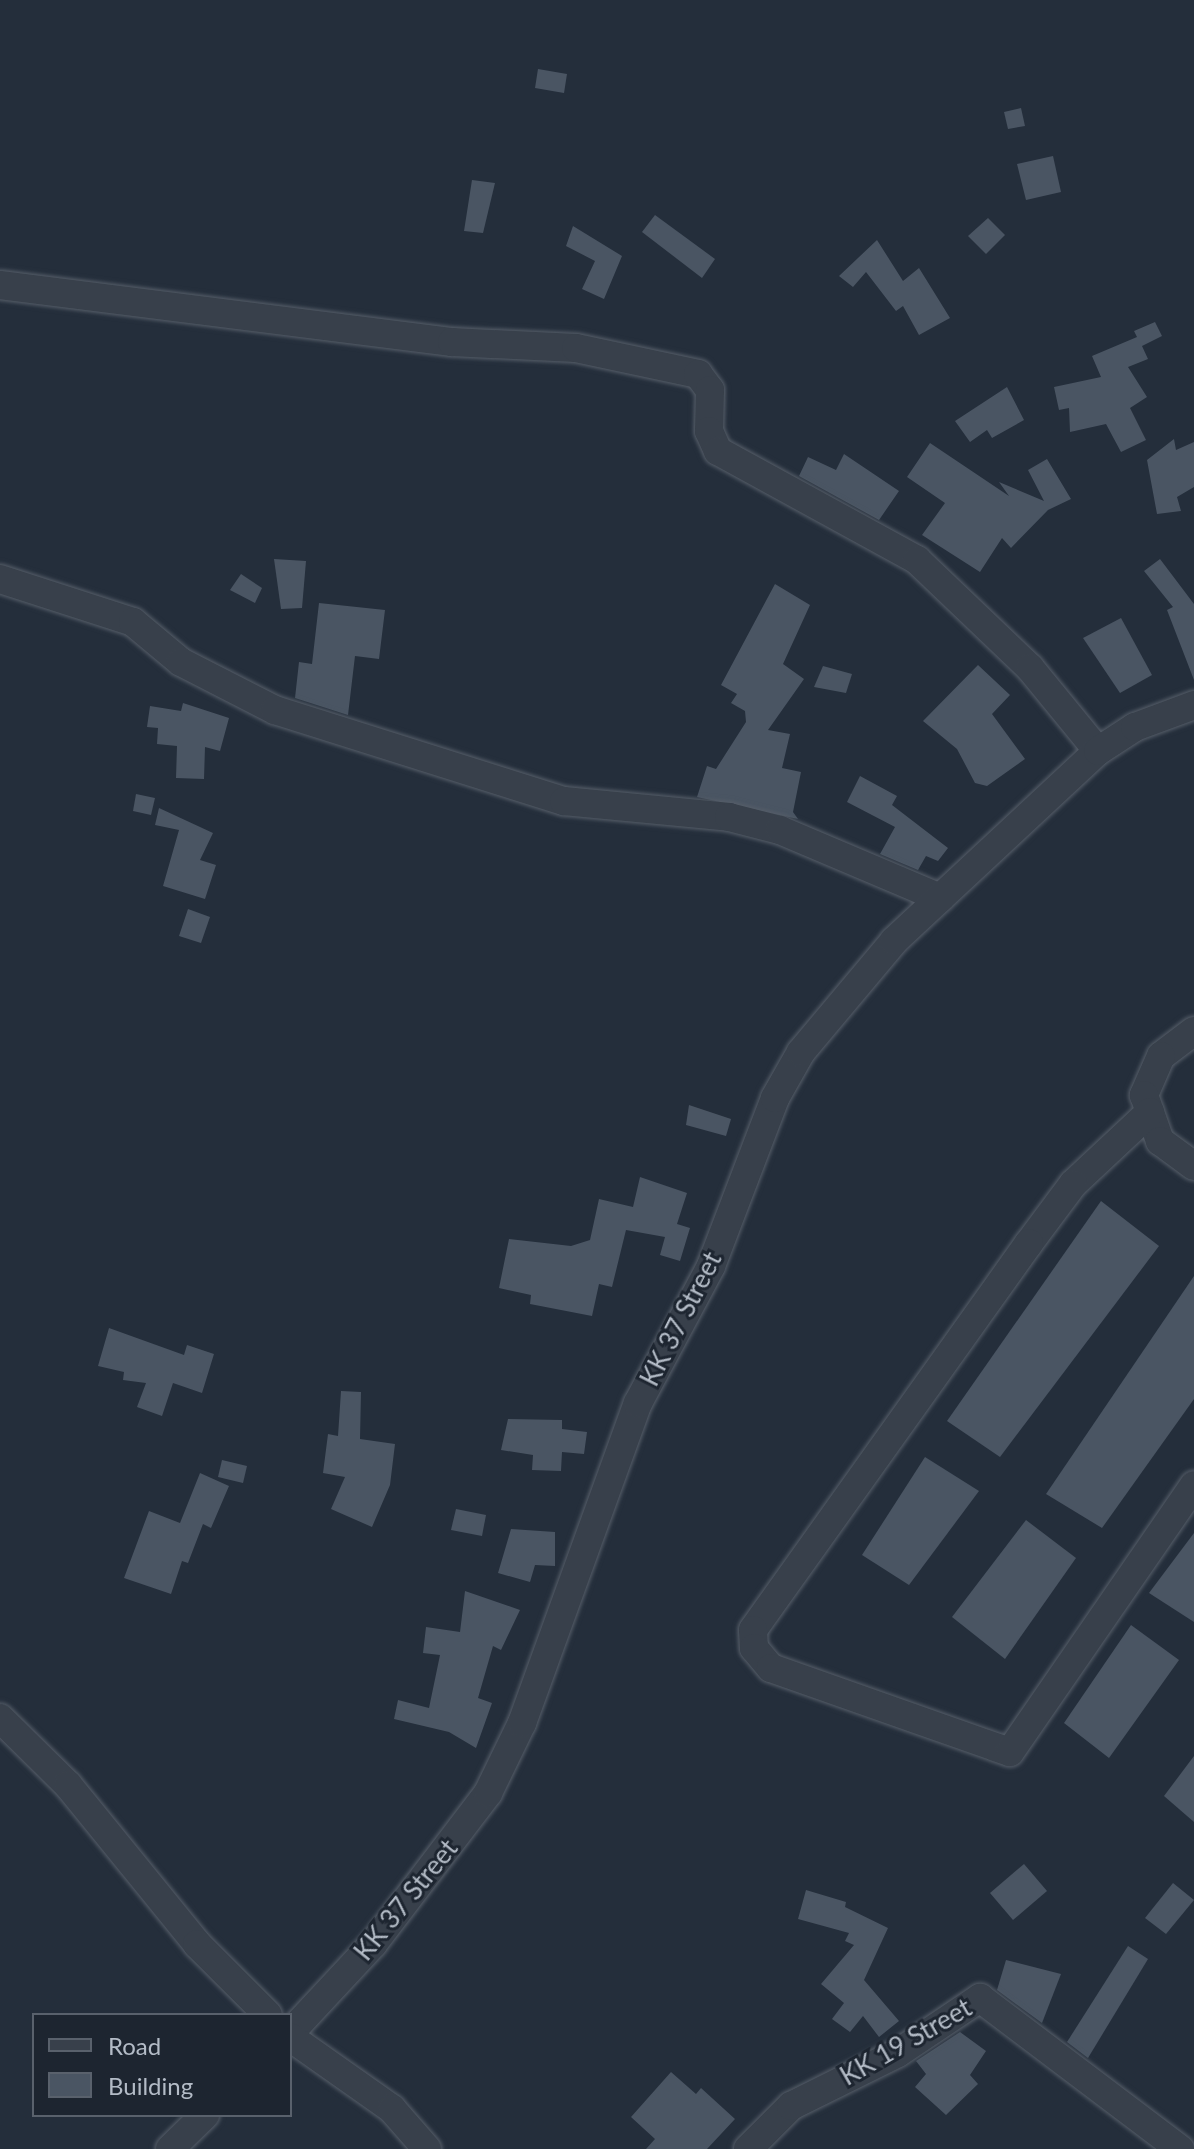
<!DOCTYPE html>
<style>
body{margin:0}
#map{position:relative;width:1194px;height:2149px;overflow:hidden;background:#242e3b;font-family:Lato,sans-serif}
div>[style]{position:absolute}
[style*='--x']{left:calc(var(--x)*1px);top:calc(var(--y)*1px);width:calc(var(--w)*1px);rotate:calc(var(--a)*1deg)}
.building>*{inset:0;background:#4a5563}
.roads{filter:drop-shadow(0 0 2px #565e69) drop-shadow(0 0 2px #565e69)}
.minor>*{height:28px;margin:-14px;padding:0 14px;transform-origin:14px;border-radius:14px;background:#38404b}
span{translate:-50% -50%;white-space:nowrap;text-align:center;line-height:1.15;-webkit-text-stroke:6px #1d2530;paint-order:stroke}
.street-label{font-size:26px;color:#b3bbc6}
.legend{position:absolute;left:32px;top:2013px;width:260px;height:104px;box-sizing:border-box;background:#1d2530;border:2px solid #59616c;margin:0;padding:10px 14px;list-style:none;font-size:24px;color:#b3bbc6}
.legend li{display:flex;align-items:center;gap:16px;height:40px}
.legend b{width:40px;border:2px solid #59616c}
</style>
<div id="map">
<div class="building">
<i style="clip-path:polygon(538px 69px,567px 74px,564px 93px,535px 88px)"></i>
<i style="clip-path:polygon(1021px 108px,1025px 126px,1008px 129px,1004px 112px)"></i>
<i style="clip-path:polygon(1053px 156px,1061px 192px,1026px 200px,1017px 164px)"></i>
<i style="clip-path:polygon(472px 180px,495px 183px,483px 233px,464px 231px)"></i>
<i style="clip-path:polygon(655px 215px,715px 259px,702px 278px,642px 232px)"></i>
<i style="clip-path:polygon(988px 218px,1005px 235px,986px 254px,968px 236px)"></i>
<i style="clip-path:polygon(573px 226px,622px 256px,604px 299px,582px 289px,595px 261px,566px 246px)"></i>
<i style="clip-path:polygon(877px 240px,903px 281px,919px 268px,950px 318px,919px 335px,903px 306px,896px 311px,866px 272px,853px 287px,839px 276px)"></i>
<i style="clip-path:polygon(1155px 322px,1162px 336px,1142px 346px,1148px 359px,1128px 367px,1147px 397px,1130px 408px,1146px 440px,1121px 452px,1106px 424px,1070px 432px,1069px 408px,1059px 410px,1054px 387px,1101px 377px,1092px 356px,1137px 337px,1134px 331px)"></i>
<i style="clip-path:polygon(1007px 387px,1024px 420px,992px 438px,987px 430px,970px 442px,955px 421px)"></i>
<i style="clip-path:polygon(1174px 439px,1176px 450px,1194px 442px,1194px 487px,1177px 497px,1181px 511px,1157px 514px,1147px 460px)"></i>
<i style="clip-path:polygon(930px 443px,1009px 496px,999px 482px,1044px 501px,1028px 470px,1047px 459px,1071px 499px,1048px 510px,1011px 548px,1002px 538px,980px 572px,922px 535px,945px 503px,907px 477px)"></i>
<i style="clip-path:polygon(844px 454px,899px 491px,879px 520px,799px 476px,808px 457px,836px 470px)"></i>
<i style="clip-path:polygon(274px 559px,306px 561px,302px 608px,281px 609px)"></i>
<i style="clip-path:polygon(1160px 559px,1194px 604px,1194px 680px,1167px 610px,1173px 607px,1144px 571px)"></i>
<i style="clip-path:polygon(241px 574px,262px 588px,255px 603px,230px 590px)"></i>
<i style="clip-path:polygon(775px 584px,810px 605px,783px 664px,804px 679px,768px 730px,790px 734px,782px 768px,801px 772px,793px 812px,798px 819px,697px 797px,707px 766px,716px 769px,746px 722px,745px 711px,731px 703px,737px 694px,721px 685px)"></i>
<i style="clip-path:polygon(319px 603px,385px 610px,379px 659px,355px 656px,348px 715px,295px 698px,299px 662px,312px 664px)"></i>
<i style="clip-path:polygon(1121px 618px,1152px 675px,1120px 693px,1083px 638px)"></i>
<i style="clip-path:polygon(978px 665px,1010px 695px,992px 714px,1025px 759px,987px 786px,975px 783px,957px 749px,923px 721px)"></i>
<i style="clip-path:polygon(823px 666px,852px 674px,846px 693px,814px 687px)"></i>
<i style="clip-path:polygon(183px 703px,229px 718px,220px 751px,205px 747px,204px 779px,176px 778px,177px 746px,157px 744px,158px 728px,147px 727px,150px 706px,181px 711px)"></i>
<i style="clip-path:polygon(860px 776px,897px 796px,892px 805px,948px 848px,938px 861px,926px 856px,918px 870px,880px 854px,895px 827px,847px 802px)"></i>
<i style="clip-path:polygon(136px 794px,155px 798px,151px 815px,133px 811px)"></i>
<i style="clip-path:polygon(159px 808px,213px 833px,200px 860px,216px 865px,205px 899px,163px 886px,179px 830px,155px 825px)"></i>
<i style="clip-path:polygon(188px 909px,210px 917px,201px 943px,179px 936px)"></i>
<i style="clip-path:polygon(689px 1105px,731px 1119px,726px 1136px,686px 1125px)"></i>
<i style="clip-path:polygon(640px 1177px,687px 1193px,677px 1224px,690px 1228px,680px 1261px,660px 1255px,665px 1237px,626px 1230px,612px 1287px,599px 1284px,592px 1316px,530px 1304px,531px 1295px,499px 1288px,509px 1239px,571px 1246px,590px 1240px,599px 1199px,633px 1207px)"></i>
<i style="clip-path:polygon(1101px 1201px,1159px 1246px,1000px 1457px,947px 1421px)"></i>
<i style="clip-path:polygon(1194px 1276px,1194px 1399px,1102px 1528px,1046px 1494px)"></i>
<i style="clip-path:polygon(109px 1328px,184px 1355px,187px 1345px,214px 1354px,202px 1393px,173px 1383px,162px 1416px,137px 1407px,146px 1383px,123px 1380px,124px 1372px,98px 1366px)"></i>
<i style="clip-path:polygon(341px 1391px,361px 1392px,360px 1439px,395px 1444px,390px 1485px,372px 1527px,331px 1509px,345px 1477px,323px 1473px,328px 1434px,338px 1436px)"></i>
<i style="clip-path:polygon(508px 1419px,562px 1420px,562px 1429px,587px 1432px,584px 1454px,562px 1452px,561px 1471px,532px 1470px,533px 1455px,501px 1450px)"></i>
<i style="clip-path:polygon(925px 1457px,979px 1491px,909px 1585px,862px 1555px)"></i>
<i style="clip-path:polygon(222px 1460px,247px 1466px,243px 1483px,218px 1477px)"></i>
<i style="clip-path:polygon(200px 1473px,229px 1486px,211px 1528px,203px 1524px,188px 1563px,182px 1561px,171px 1594px,124px 1578px,149px 1511px,180px 1523px)"></i>
<i style="clip-path:polygon(456px 1509px,486px 1515px,482px 1536px,451px 1530px)"></i>
<i style="clip-path:polygon(1026px 1520px,1076px 1558px,1005px 1659px,952px 1617px)"></i>
<i style="clip-path:polygon(511px 1529px,555px 1532px,555px 1566px,535px 1565px,530px 1582px,498px 1573px)"></i>
<i style="clip-path:polygon(1194px 1533px,1194px 1622px,1149px 1593px)"></i>
<i style="clip-path:polygon(465px 1591px,520px 1610px,501px 1650px,493px 1646px,478px 1698px,492px 1703px,476px 1748px,449px 1732px,394px 1719px,398px 1700px,429px 1708px,440px 1655px,423px 1653px,426px 1627px,460px 1632px)"></i>
<i style="clip-path:polygon(1131px 1625px,1179px 1660px,1109px 1758px,1064px 1723px)"></i>
<i style="clip-path:polygon(1194px 1756px,1194px 1822px,1164px 1796px)"></i>
<i style="clip-path:polygon(1024px 1864px,1047px 1891px,1013px 1920px,990px 1893px)"></i>
<i style="clip-path:polygon(1173px 1883px,1194px 1900px,1166px 1934px,1145px 1918px)"></i>
<i style="clip-path:polygon(806px 1890px,846px 1902px,845px 1907px,888px 1928px,864px 1980px,899px 2021px,879px 2037px,863px 2016px,850px 2032px,832px 2019px,844px 2003px,821px 1984px,854px 1945px,845px 1941px,849px 1933px,798px 1919px)"></i>
<i style="clip-path:polygon(1128px 1946px,1148px 1959px,1088px 2058px,1067px 2042px)"></i>
<i style="clip-path:polygon(1006px 1960px,1061px 1974px,1042px 2023px,997px 1990px)"></i>
<i style="clip-path:polygon(960px 2032px,986px 2051px,970px 2075px,978px 2084px,946px 2115px,915px 2087px,926px 2074px,916px 2061px)"></i>
<i style="clip-path:polygon(671px 2072px,696px 2094px,701px 2088px,735px 2119px,707px 2149px,646px 2149px,655px 2139px,631px 2117px)"></i>
</div>
<div class="roads">
<div class="minor">
<i style="--x:0;--y:285;--w:456;--a:7.2"></i>
<i style="--x:452;--y:342;--w:124;--a:2.8"></i>
<i style="--x:576;--y:348;--w:125;--a:12"></i>
<i style="--x:698;--y:374;--w:20;--a:53"></i>
<i style="--x:710;--y:390;--w:41;--a:91.4"></i>
<i style="--x:709;--y:431;--w:22;--a:66"></i>
<i style="--x:718;--y:451;--w:227;--a:28.7"></i>
<i style="--x:917;--y:560;--w:156;--a:43.7"></i>
<i style="--x:1030;--y:668;--w:107;--a:50.7"></i>
<i style="--x:0;--y:579;--w:140;--a:17.9"></i>
<i style="--x:133;--y:622;--w:62;--a:39.8"></i>
<i style="--x:181;--y:662;--w:106;--a:27.1"></i>
<i style="--x:275;--y:710;--w:303;--a:17.5"></i>
<i style="--x:564;--y:801;--w:166;--a:5.5"></i>
<i style="--x:729;--y:817;--w:53;--a:14.3"></i>
<i style="--x:780;--y:830;--w:174;--a:23"></i>
<i style="--x:1194;--y:1031;--w:41;--a:142.9"></i>
<i style="--x:1161;--y:1056;--w:43;--a:113.6"></i>
<i style="--x:1144;--y:1095;--w:49;--a:70.8"></i>
<i style="--x:1160;--y:1141;--w:42;--a:36.3"></i>
<i style="--x:1150;--y:1112;--w:105;--a:136.9"></i>
<i style="--x:1073;--y:1184;--w:74;--a:126.7"></i>
<i style="--x:1029;--y:1243;--w:475;--a:125.5"></i>
<i style="--x:753;--y:1630;--w:18;--a:87"></i>
<i style="--x:754;--y:1648;--w:26;--a:50"></i>
<i style="--x:771;--y:1668;--w:253;--a:19.4"></i>
<i style="--x:1010;--y:1752;--w:324;--a:-55.4"></i>
<i style="--x:0;--y:1718;--w:95;--a:44.6"></i>
<i style="--x:68;--y:1785;--w:205;--a:50.9"></i>
<i style="--x:197;--y:1944;--w:100;--a:45"></i>
<i style="--x:290;--y:2033;--w:122;--a:-47"></i>
<i style="--x:373;--y:1944;--w:190;--a:-52.7"></i>
<i style="--x:488;--y:1793;--w:78;--a:-64.1"></i>
<i style="--x:522;--y:1723;--w:340;--a:-70.1"></i>
<i style="--x:638;--y:1403;--w:155;--a:-61.9"></i>
<i style="--x:711;--y:1266;--w:180;--a:-69.1"></i>
<i style="--x:775;--y:1098;--w:53;--a:-60.5"></i>
<i style="--x:801;--y:1052;--w:145;--a:-50"></i>
<i style="--x:894;--y:941;--w:279;--a:-43"></i>
<i style="--x:1098;--y:751;--w:44;--a:-33"></i>
<i style="--x:1135;--y:727;--w:63;--a:-20.4"></i>
<i style="--x:290;--y:2037;--w:125;--a:35.2"></i>
<i style="--x:392;--y:2109;--w:53;--a:48.8"></i>
<i style="--x:170;--y:2149;--w:49;--a:-44.2"></i>
<i style="--x:748;--y:2149;--w:61;--a:-45"></i>
<i style="--x:791;--y:2106;--w:119;--a:-26.4"></i>
<i style="--x:898;--y:2053;--w:99;--a:-33.9"></i>
<i style="--x:980;--y:1998;--w:251;--a:37.1"></i>
</div>
</div>
<div class="street-label">
<span style="left:681px;top:1319px;rotate:-63deg">KK 37 Street</span>
<span style="left:406px;top:1900px;rotate:-51deg">KK 37 Street</span>
<span style="left:906px;top:2042px;rotate:-30deg">KK 19 Street</span>
</div>
<ul class="legend">
<li><b style="height:10px;background:#38404b"></b>Road</li>
<li><b style="height:22px;background:#4a5563"></b>Building</li>
</ul>
</div>
